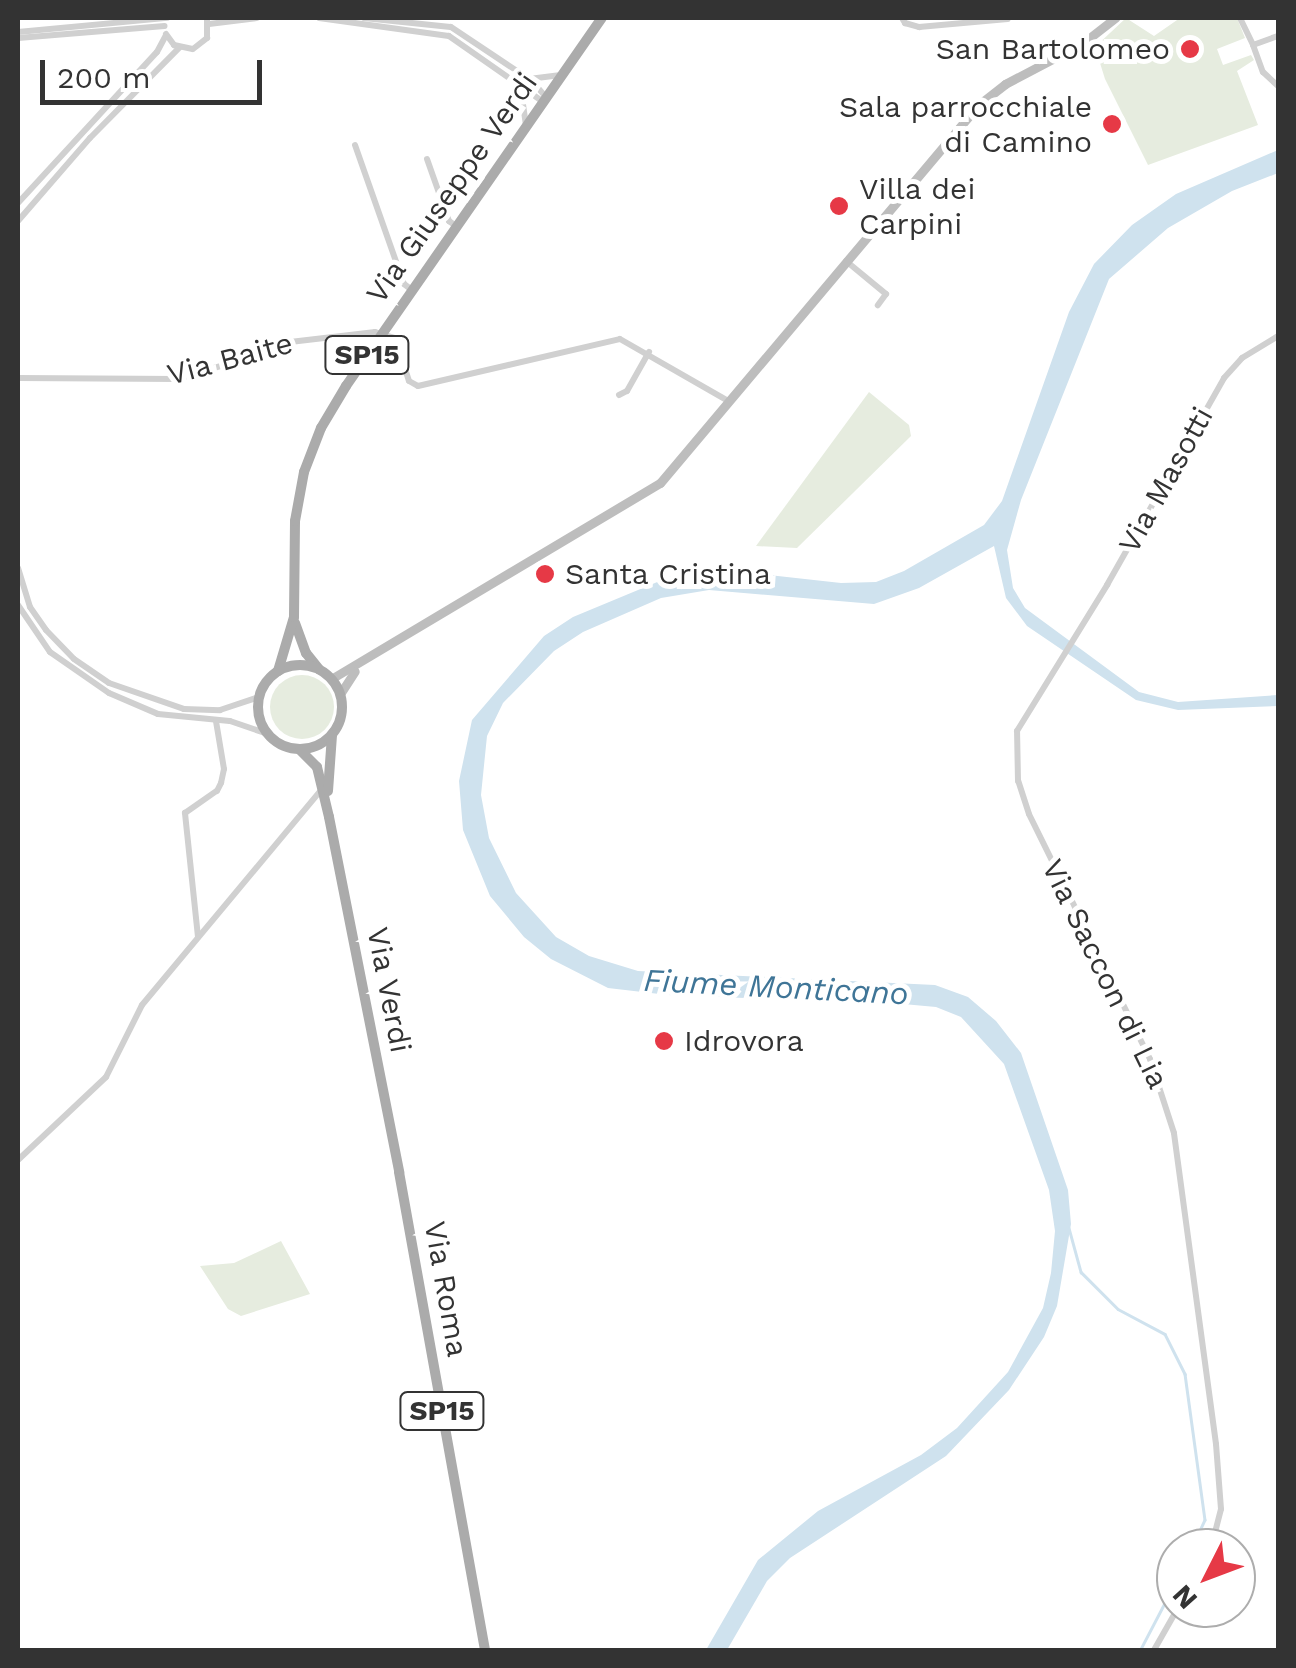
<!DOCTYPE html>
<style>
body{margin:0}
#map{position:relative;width:1296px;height:1668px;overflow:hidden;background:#fff;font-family:"Work Sans",sans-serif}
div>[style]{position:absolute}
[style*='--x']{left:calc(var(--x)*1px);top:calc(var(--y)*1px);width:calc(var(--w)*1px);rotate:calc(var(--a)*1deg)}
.green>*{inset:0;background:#e6ecdf}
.round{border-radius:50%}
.water>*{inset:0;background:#cfe2ee}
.stream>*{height:2.5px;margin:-1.25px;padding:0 1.25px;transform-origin:1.25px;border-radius:1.25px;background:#cfe2ee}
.street>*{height:6px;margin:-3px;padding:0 3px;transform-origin:3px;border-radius:3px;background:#d0d0d0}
.secondary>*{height:9px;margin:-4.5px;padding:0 4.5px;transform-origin:4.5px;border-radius:4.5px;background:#bdbdbd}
.primary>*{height:10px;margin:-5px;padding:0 5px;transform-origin:5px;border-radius:5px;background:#ababab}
.primary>.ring{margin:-5px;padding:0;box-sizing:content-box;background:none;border:10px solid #ababab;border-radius:50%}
.dots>*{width:28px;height:28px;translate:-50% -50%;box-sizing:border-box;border:5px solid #fff;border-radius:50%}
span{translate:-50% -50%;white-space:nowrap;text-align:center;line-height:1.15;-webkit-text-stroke:10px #fff;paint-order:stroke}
.shield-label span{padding:2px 8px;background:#fff;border:2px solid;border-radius:8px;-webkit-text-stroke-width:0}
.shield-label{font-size:28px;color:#333;font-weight:700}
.poi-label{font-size:30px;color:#333}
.right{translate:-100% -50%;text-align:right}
.left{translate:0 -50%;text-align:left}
.street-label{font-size:30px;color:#333}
.water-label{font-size:32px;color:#3f7597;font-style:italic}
.frame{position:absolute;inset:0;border:20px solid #333;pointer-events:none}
.north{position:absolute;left:1156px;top:1528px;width:100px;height:100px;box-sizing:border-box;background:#fff;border:2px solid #adadad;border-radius:50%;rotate:228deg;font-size:28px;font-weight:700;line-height:40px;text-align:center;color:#333}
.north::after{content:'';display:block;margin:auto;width:35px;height:45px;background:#e63946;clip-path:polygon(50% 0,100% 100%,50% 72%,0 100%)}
.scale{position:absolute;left:40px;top:60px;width:222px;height:45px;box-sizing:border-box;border:5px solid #333;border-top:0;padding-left:12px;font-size:30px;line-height:35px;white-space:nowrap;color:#333;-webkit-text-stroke:8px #fff;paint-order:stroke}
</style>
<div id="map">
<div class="green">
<i style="clip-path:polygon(1126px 18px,1154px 36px,1180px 18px,1237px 18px,1245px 38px,1217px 49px,1223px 65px,1251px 55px,1254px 60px,1237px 71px,1258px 125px,1148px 165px,1105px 79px,1095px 47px)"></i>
<i style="clip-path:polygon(869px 392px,909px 425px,911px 436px,797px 548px,756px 546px)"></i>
<i class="round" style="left:270px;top:675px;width:64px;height:64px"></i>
<i style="clip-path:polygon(281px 1241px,310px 1294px,241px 1316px,228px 1309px,200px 1266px,234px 1263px)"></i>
</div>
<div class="water">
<i style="clip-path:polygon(1278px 150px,1278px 173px,1232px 191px,1168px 228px,1109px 279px,1021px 500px,1007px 550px,1013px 588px,1025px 608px,1139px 692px,1178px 702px,1278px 695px,1278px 706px,1178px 710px,1136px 700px,1027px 626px,1006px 598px,994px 546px,919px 588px,874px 604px,709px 590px,661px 598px,583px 632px,554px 651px,503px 703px,487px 736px,481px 795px,489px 838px,516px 893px,556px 937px,589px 956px,638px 971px,935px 985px,968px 997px,996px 1021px,1021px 1053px,1068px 1190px,1071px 1224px,1057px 1306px,1044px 1337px,1009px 1390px,946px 1456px,790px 1558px,767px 1581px,727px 1650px,706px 1650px,758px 1560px,818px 1511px,921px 1455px,957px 1428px,1008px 1372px,1043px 1308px,1051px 1273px,1055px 1231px,1049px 1190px,1004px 1064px,961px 1017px,936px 1007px,903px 1004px,668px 995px,608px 988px,551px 959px,524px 937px,490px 896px,463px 830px,459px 781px,472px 720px,544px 636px,573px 617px,679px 573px,713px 569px,841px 583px,876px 582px,904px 571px,984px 525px,1002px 501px,1069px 312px,1094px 264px,1132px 225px,1176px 194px)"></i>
</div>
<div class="stream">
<i style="--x:1069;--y:1228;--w:46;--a:74.7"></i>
<i style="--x:1081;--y:1272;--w:52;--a:45"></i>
<i style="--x:1118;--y:1309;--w:53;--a:28"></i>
<i style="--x:1165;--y:1334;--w:45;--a:63.4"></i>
<i style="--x:1185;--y:1374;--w:147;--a:82.2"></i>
<i style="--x:1205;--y:1520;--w:31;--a:115"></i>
<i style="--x:1140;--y:1650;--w:78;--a:-62.4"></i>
</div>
<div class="street">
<i style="--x:319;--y:18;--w:131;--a:7.9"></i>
<i style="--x:449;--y:36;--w:113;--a:35"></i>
<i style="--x:364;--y:18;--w:87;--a:5.9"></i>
<i style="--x:451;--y:27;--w:97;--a:33.7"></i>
<i style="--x:532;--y:81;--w:21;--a:49"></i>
<i style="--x:902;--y:18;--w:6;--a:59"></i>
<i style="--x:905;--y:23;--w:15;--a:16"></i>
<i style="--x:919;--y:27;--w:89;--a:-5.1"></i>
<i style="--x:1240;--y:18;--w:30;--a:64"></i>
<i style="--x:1253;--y:45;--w:27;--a:-20"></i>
<i style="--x:209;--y:24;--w:48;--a:-7.1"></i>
<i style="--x:18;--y:32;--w:150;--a:-5.4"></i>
<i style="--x:166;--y:34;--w:14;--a:54"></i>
<i style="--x:174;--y:45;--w:19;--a:12"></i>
<i style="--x:193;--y:49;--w:18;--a:-38"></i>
<i style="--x:207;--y:38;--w:20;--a:-90"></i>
<i style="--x:18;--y:38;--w:147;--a:-4.7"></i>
<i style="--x:1253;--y:45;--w:29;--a:70"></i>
<i style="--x:1263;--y:72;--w:21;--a:43"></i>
<i style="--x:529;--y:79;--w:32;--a:-7"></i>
<i style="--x:521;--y:90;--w:35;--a:82"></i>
<i style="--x:355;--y:145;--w:147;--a:70.6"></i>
<i style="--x:404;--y:284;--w:10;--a:37"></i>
<i style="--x:427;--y:159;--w:66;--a:70.5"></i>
<i style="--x:449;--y:221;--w:9;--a:36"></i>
<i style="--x:18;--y:203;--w:205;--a:-47.4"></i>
<i style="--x:157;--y:52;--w:19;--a:-62"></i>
<i style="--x:18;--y:221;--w:110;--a:-49.1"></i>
<i style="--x:90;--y:138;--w:127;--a:-45.3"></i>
<i style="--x:846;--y:261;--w:52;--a:39.5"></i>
<i style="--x:886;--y:294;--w:14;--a:126"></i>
<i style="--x:18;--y:378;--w:159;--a:0.4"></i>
<i style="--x:177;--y:379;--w:74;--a:-16.5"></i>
<i style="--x:248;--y:358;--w:29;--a:-29"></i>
<i style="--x:273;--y:344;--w:103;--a:-6.7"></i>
<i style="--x:375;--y:332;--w:21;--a:17"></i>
<i style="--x:395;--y:338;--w:45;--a:72"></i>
<i style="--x:409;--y:381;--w:10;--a:29"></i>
<i style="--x:418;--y:386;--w:207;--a:-13.1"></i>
<i style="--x:620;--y:339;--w:127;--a:29.8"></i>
<i style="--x:619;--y:395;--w:9;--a:-27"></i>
<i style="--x:627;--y:391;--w:45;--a:-60.6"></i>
<i style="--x:18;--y:568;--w:41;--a:72.9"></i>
<i style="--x:30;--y:607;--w:28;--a:55"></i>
<i style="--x:46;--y:630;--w:40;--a:46"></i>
<i style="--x:74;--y:659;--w:42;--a:34.4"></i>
<i style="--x:109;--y:683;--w:79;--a:19.1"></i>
<i style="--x:184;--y:709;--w:36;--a:2"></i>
<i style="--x:220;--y:710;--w:41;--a:-18.4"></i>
<i style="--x:18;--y:605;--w:57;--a:55.8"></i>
<i style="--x:50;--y:652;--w:72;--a:34.8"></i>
<i style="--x:109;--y:693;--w:53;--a:23.2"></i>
<i style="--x:158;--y:714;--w:72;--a:5.6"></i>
<i style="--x:230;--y:721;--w:40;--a:18.9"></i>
<i style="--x:198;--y:937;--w:125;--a:-96"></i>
<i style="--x:185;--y:813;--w:39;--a:-35"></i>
<i style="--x:217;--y:791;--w:9;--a:-63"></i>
<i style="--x:221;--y:783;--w:14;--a:-78"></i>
<i style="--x:224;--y:769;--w:49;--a:-99.5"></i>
<i style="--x:18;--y:1160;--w:121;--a:-43.3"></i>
<i style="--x:106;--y:1077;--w:80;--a:-63.4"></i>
<i style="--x:142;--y:1005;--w:281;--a:-50.2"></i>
<i style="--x:1211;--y:1548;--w:40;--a:-75.6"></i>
<i style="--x:1221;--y:1509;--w:65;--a:-94.4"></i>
<i style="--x:1216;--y:1444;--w:314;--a:-97.7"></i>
<i style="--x:1174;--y:1133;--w:78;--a:-108"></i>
<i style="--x:1150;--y:1059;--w:273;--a:-116.3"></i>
<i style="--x:1029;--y:814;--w:35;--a:-108"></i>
<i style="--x:1018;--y:781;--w:50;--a:-91.1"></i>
<i style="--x:1017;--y:731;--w:172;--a:-58.3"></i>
<i style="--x:1107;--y:585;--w:238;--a:-60.5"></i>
<i style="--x:1224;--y:378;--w:27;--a:-48"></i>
<i style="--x:1242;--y:358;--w:42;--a:-31.4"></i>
<i style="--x:1154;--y:1650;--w:48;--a:-60.3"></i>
</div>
<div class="secondary">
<i style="--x:331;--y:679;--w:383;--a:-30.8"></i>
<i style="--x:660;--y:483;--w:493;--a:-49.9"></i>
<i style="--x:977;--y:106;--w:36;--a:-38"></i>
<i style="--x:1005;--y:84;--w:88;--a:-27.7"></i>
<i style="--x:1083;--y:43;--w:41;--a:-38"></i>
<i style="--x:340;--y:694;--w:27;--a:-57"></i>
</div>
<div class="primary">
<i style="--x:295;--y:623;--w:32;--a:70"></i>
<i style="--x:306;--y:653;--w:21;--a:51"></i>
<i class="ring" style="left:258px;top:665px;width:74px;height:74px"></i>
<i style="--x:278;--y:671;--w:56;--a:-73.5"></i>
<i style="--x:294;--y:617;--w:96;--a:-89.4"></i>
<i style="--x:295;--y:521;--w:50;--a:-79.6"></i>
<i style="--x:304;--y:472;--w:47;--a:-68.9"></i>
<i style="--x:321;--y:428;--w:49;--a:-59.2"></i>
<i style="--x:346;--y:386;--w:448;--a:-55.2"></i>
<i style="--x:300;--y:750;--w:24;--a:45"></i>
<i style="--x:317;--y:767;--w:51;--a:76.5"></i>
<i style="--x:329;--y:817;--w:362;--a:78.8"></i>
<i style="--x:399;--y:1172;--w:486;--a:79.8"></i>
<i style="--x:328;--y:791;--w:56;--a:-85.9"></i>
</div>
<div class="dots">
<i style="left:1190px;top:49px;background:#e63946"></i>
<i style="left:1112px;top:124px;background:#e63946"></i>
<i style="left:839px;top:206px;background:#e63946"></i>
<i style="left:545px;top:574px;background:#e63946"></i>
<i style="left:664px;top:1041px;background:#e63946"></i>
</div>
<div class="shield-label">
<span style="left:367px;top:355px">SP15</span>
<span style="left:442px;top:1411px">SP15</span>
</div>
<div class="poi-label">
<span class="right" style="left:1170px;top:49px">San Bartolomeo</span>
<span class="right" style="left:1092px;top:124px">Sala parrocchiale<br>di Camino</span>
<span class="left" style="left:859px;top:206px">Villa dei<br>Carpini</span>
<span class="left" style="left:565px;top:574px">Santa Cristina</span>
<span class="left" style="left:684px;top:1041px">Idrovora</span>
</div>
<div class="street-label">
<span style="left:452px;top:188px;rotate:-55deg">Via Giuseppe Verdi</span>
<span style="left:230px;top:359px;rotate:-15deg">Via Baite</span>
<span style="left:1166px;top:480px;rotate:-61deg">Via Masotti</span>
<span style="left:1105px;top:974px;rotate:64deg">Via Saccon di Lia</span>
<span style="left:389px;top:990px;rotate:79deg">Via Verdi</span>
<span style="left:446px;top:1289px;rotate:80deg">Via Roma</span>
</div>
<div class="water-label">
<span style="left:776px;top:987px;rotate:3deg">Fiume Monticano</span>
</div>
<div class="frame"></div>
<div class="north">N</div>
<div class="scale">200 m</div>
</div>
